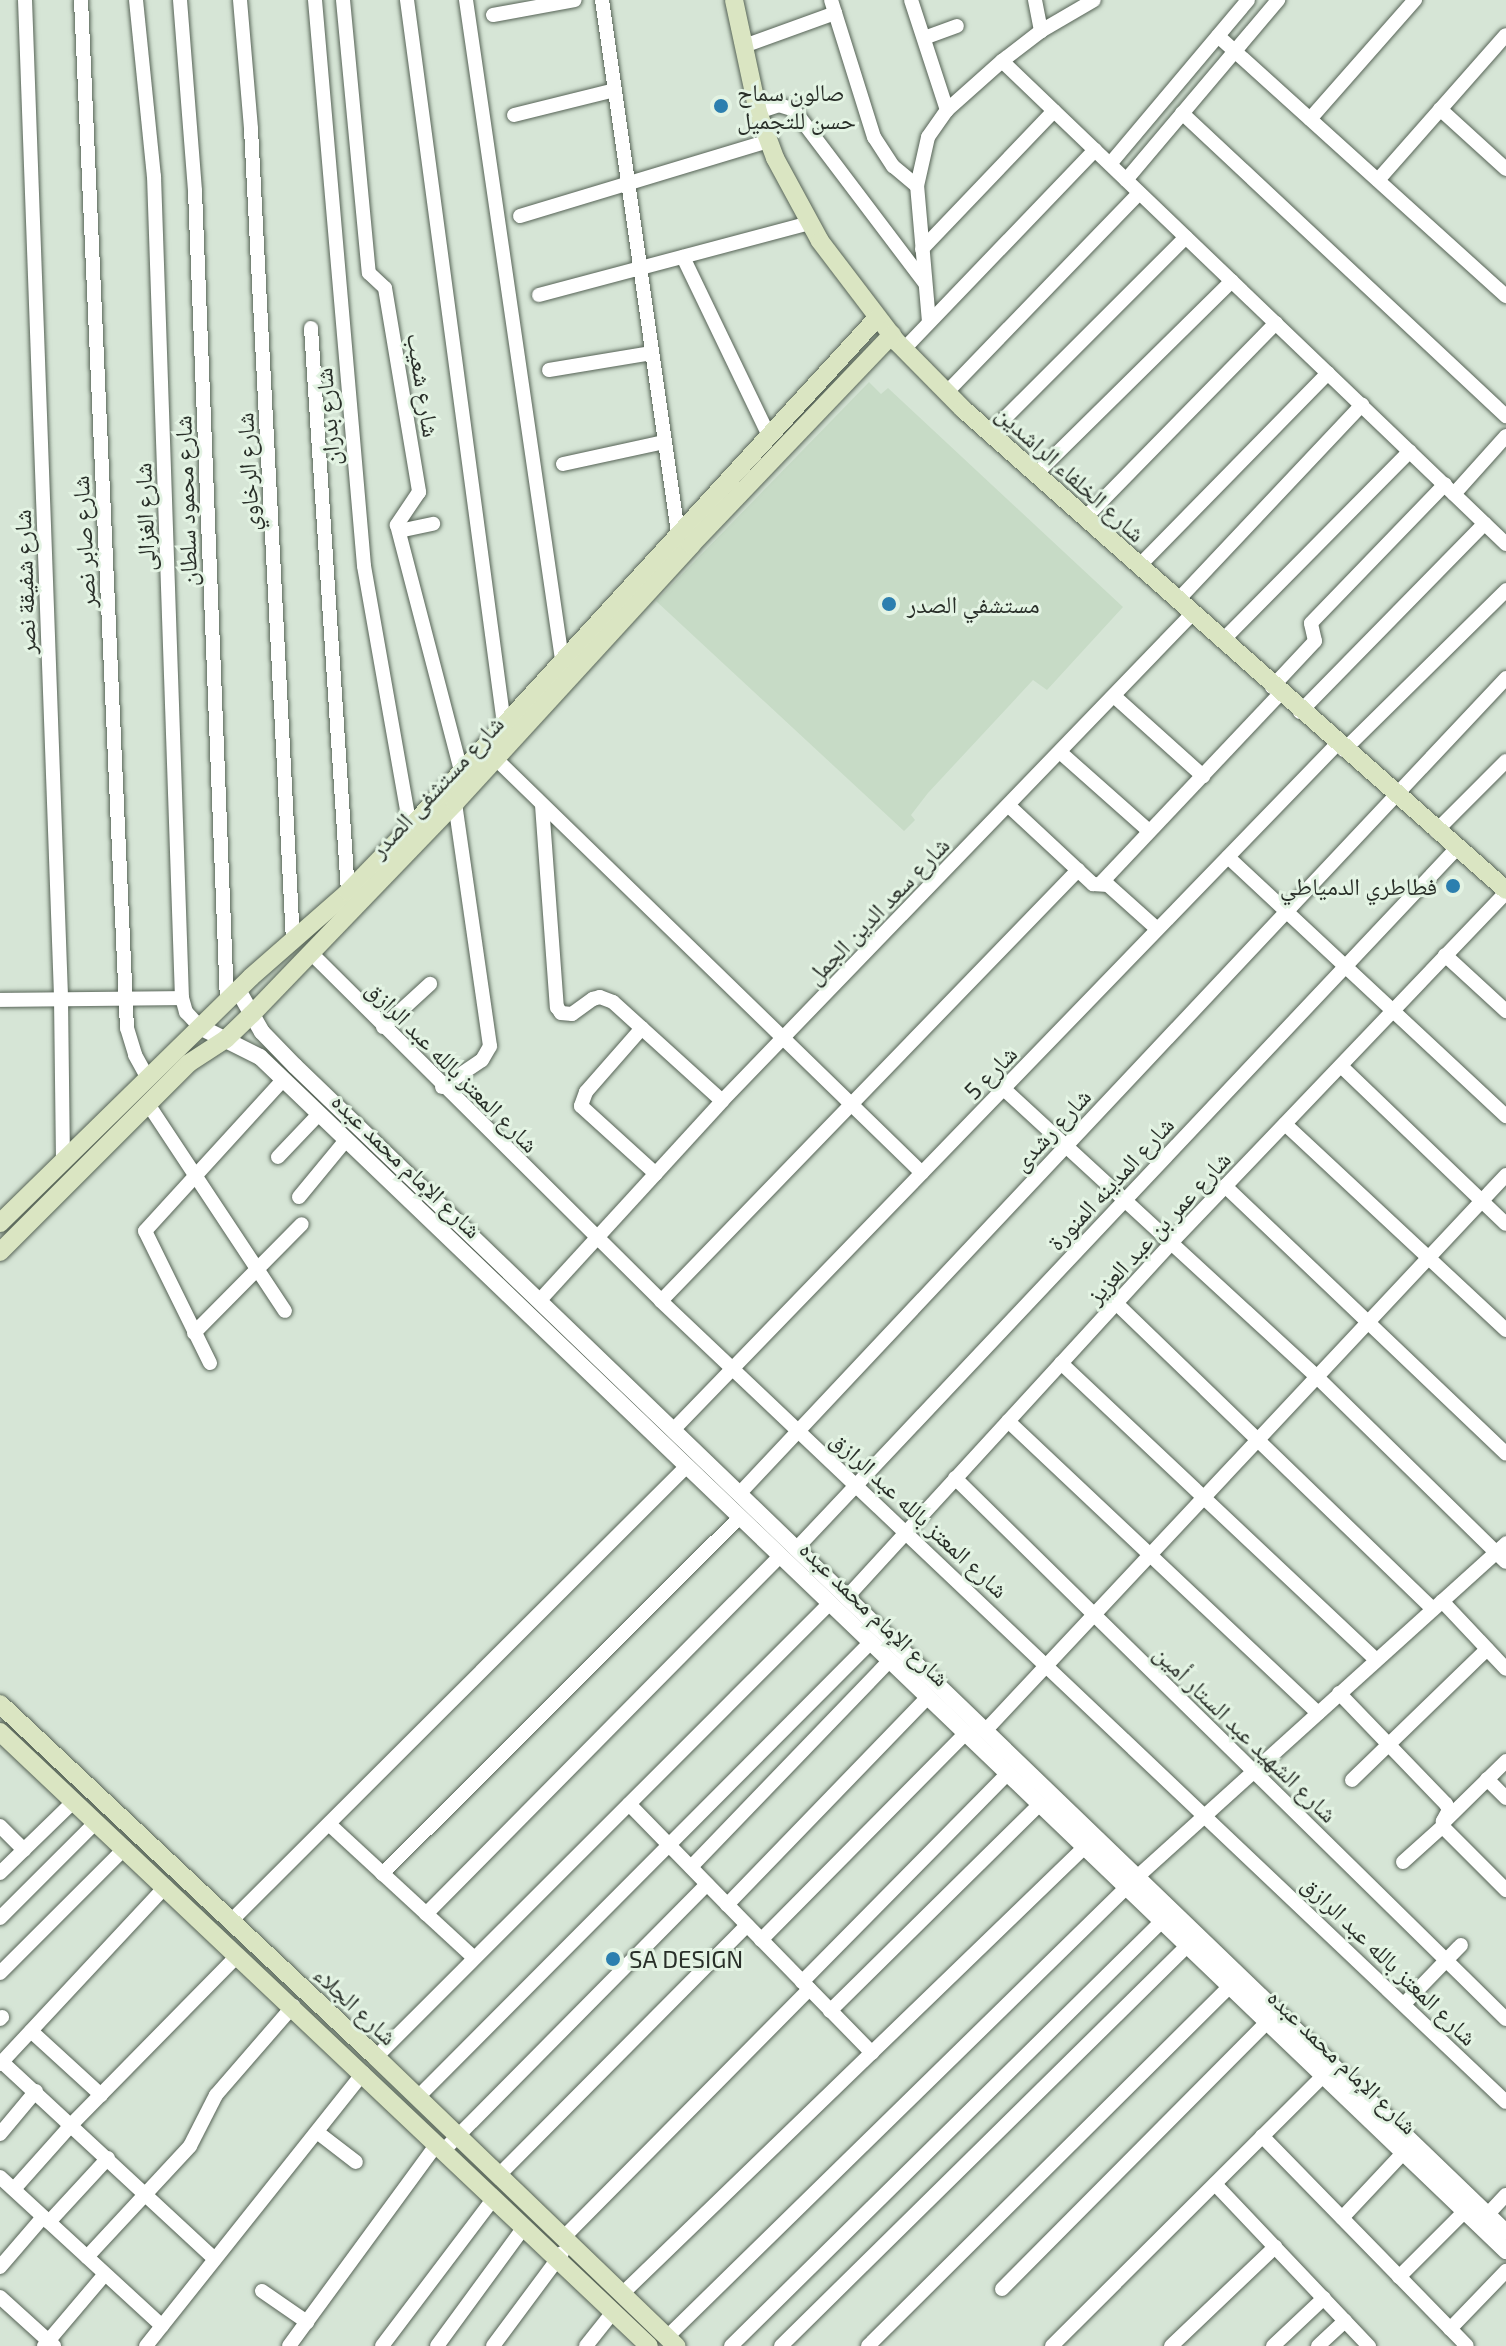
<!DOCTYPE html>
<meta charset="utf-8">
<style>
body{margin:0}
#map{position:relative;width:1506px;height:2346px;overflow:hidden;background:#d6e5d6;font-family:"Exo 2","Noto Naskh Arabic",sans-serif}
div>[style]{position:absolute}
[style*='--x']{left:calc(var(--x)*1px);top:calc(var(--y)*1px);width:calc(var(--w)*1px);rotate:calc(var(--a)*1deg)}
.built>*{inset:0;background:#c7dbc6}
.roads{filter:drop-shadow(0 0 2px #566356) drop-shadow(0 0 2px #566356)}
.minor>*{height:14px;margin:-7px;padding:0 7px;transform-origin:7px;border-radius:7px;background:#fff}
.tertiary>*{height:16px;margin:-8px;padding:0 8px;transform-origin:8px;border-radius:8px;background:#fff}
.secondary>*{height:18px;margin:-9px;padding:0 9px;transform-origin:9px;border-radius:9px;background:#dae5c2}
.dots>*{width:22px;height:22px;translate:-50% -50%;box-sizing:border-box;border:4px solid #e3f3e3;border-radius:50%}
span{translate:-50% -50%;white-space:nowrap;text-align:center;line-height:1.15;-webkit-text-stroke:6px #e3f3e3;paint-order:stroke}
.poi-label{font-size:24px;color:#292f29}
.left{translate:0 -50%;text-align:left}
.right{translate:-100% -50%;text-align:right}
.street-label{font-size:24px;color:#292f29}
</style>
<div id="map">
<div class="built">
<i style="clip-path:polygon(869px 382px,881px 394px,888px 388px,1123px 607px,1047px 690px,1033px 680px,928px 793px,911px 815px,915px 820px,904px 831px,656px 601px)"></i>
</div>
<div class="roads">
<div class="minor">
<i style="--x:25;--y:0;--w:999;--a:87.93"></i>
<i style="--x:61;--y:998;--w:164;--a:89.3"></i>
<i style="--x:81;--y:0;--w:1029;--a:87.44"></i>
<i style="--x:127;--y:1028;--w:28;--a:73"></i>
<i style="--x:135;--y:1055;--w:26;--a:61"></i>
<i style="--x:136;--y:0;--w:177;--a:84.2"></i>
<i style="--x:154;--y:176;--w:822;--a:88.05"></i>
<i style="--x:182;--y:998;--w:15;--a:74"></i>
<i style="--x:186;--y:1012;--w:21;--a:47"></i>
<i style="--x:180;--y:0;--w:192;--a:85.5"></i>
<i style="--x:195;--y:191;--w:811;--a:87.74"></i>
<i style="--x:240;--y:0;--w:129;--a:85.1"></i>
<i style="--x:251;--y:129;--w:814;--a:87.04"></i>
<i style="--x:315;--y:0;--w:568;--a:85.05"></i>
<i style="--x:364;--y:566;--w:266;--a:80"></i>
<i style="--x:343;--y:0;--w:274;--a:84.6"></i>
<i style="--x:369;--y:273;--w:22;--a:43"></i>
<i style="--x:385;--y:288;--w:207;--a:80.5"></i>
<i style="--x:419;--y:492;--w:40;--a:124"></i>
<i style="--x:397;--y:525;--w:254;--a:75.4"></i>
<i style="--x:407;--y:0;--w:730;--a:82.37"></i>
<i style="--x:466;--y:0;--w:667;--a:81.72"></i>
<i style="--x:602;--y:0;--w:538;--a:81.88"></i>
<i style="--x:831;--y:0;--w:144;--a:72.6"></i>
<i style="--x:874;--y:137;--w:35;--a:57"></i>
<i style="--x:893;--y:166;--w:31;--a:40"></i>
<i style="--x:911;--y:0;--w:116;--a:71.9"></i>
<i style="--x:1035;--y:0;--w:32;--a:79"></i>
<i style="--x:493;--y:15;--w:83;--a:-10.4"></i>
<i style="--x:1218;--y:36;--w:388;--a:42.1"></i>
<i style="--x:924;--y:38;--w:35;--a:-20"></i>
<i style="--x:744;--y:46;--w:97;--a:-19.9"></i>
<i style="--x:1002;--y:61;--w:698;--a:43.78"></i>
<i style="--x:1440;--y:109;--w:89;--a:42.3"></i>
<i style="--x:758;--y:112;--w:22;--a:-18"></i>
<i style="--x:779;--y:105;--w:16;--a:18"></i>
<i style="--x:794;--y:110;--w:217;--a:52.9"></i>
<i style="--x:1182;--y:113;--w:444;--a:43.1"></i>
<i style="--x:514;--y:115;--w:104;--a:-13.9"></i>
<i style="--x:1310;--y:119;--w:159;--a:-48.6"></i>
<i style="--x:1110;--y:164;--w:214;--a:-49.9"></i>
<i style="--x:1126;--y:180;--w:236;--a:-49.8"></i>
<i style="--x:1378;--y:180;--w:193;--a:-48.6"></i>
<i style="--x:520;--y:216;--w:260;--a:-16.8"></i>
<i style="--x:922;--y:249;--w:191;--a:-46.3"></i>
<i style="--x:683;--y:257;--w:196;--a:64.3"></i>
<i style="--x:539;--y:295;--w:279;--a:-14.9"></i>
<i style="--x:929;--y:322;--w:137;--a:-95"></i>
<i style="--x:917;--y:186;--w:50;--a:-77.3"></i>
<i style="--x:928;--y:137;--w:33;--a:-55"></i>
<i style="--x:947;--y:110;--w:74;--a:-41.7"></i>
<i style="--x:1002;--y:61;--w:49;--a:-37.6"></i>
<i style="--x:1041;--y:31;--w:61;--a:-30.3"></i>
<i style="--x:311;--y:328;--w:565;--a:86.25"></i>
<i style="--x:904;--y:349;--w:276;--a:-46.2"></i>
<i style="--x:549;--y:370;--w:104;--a:-9.4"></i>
<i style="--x:946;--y:393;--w:278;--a:-46"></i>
<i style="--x:990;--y:433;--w:277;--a:-45"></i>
<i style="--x:563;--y:464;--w:103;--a:-12.3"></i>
<i style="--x:1036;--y:474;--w:275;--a:-44.6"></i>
<i style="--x:1454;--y:494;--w:78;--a:-48.1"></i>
<i style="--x:1085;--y:518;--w:273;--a:-45.6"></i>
<i style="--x:399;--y:531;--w:35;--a:-12"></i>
<i style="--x:1139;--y:566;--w:270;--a:-45.6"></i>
<i style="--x:1177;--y:601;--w:270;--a:-46.7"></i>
<i style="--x:1222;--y:641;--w:267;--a:-45.3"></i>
<i style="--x:1272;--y:687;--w:63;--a:-46.9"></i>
<i style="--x:1315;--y:641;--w:18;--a:-103"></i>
<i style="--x:1311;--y:623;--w:193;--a:-46"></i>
<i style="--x:1114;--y:696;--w:120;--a:42"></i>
<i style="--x:1300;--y:712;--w:264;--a:-45.6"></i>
<i style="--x:1344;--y:750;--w:228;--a:-44.6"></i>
<i style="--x:1061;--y:753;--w:118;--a:41.6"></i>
<i style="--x:496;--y:759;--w:594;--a:44.18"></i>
<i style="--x:542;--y:805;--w:203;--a:85.8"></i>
<i style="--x:557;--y:1007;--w:7;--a:56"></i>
<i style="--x:561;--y:1013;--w:11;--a:5"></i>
<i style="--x:572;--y:1014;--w:26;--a:-36"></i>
<i style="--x:593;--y:999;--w:7;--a:-16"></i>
<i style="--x:600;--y:997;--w:14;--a:21"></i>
<i style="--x:613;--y:1002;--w:147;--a:42.2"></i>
<i style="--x:1009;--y:806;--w:115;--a:42.9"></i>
<i style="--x:1093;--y:884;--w:15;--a:4"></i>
<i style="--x:1108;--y:885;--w:66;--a:41.9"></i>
<i style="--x:1436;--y:831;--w:99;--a:-45"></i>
<i style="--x:1228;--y:857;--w:380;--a:43"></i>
<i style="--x:1101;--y:883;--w:260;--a:-46.6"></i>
<i style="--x:310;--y:952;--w:495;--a:44.8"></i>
<i style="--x:661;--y:1301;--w:1164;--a:43.47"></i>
<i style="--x:1445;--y:955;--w:83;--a:42.6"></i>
<i style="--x:0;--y:1000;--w:182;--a:-0.6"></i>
<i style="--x:383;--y:1027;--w:64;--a:-42.5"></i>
<i style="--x:642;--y:1028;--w:85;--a:131.2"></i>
<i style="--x:586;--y:1092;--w:15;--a:110"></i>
<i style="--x:581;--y:1106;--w:101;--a:42.2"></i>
<i style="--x:1341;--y:1066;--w:228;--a:43.8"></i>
<i style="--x:442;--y:1087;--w:48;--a:-34"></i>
<i style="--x:482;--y:1060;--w:16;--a:-60"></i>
<i style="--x:490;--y:1046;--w:246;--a:-98.2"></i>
<i style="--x:1005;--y:1090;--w:424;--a:42.6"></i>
<i style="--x:1317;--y:1377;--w:264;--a:44.4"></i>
<i style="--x:148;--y:1104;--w:248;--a:56.5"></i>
<i style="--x:1285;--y:1124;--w:302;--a:43"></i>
<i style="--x:278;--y:1157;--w:59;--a:-46.4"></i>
<i style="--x:1225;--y:1186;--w:388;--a:43.6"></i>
<i style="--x:299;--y:1197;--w:74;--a:-50.5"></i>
<i style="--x:539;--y:1301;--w:271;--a:-47.5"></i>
<i style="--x:722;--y:1101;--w:677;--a:-46.02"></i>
<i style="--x:661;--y:1301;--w:600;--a:-45.95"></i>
<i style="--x:1117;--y:1304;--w:439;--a:44"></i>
<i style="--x:194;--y:1333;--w:153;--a:-45.3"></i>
<i style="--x:210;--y:1363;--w:147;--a:-116.2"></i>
<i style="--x:145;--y:1231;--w:205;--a:-47.6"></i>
<i style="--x:1061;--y:1363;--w:433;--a:43.3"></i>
<i style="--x:1008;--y:1421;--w:426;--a:43.3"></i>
<i style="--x:673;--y:1430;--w:955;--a:-45.93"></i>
<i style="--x:955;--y:1478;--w:772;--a:44.48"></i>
<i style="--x:739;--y:1494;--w:1120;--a:-46.77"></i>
<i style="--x:796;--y:1549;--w:963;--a:-46.68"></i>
<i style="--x:847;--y:1597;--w:480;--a:-47.5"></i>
<i style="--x:1171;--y:1243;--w:485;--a:-46.3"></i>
<i style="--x:1442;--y:1601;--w:93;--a:46.7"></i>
<i style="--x:1339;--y:1693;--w:154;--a:46.1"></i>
<i style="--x:1446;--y:1804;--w:7;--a:63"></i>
<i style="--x:1449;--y:1810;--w:13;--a:119"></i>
<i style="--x:1443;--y:1821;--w:7;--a:82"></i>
<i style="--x:1444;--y:1828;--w:88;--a:45"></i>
<i style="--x:985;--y:1731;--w:762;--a:-46.86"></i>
<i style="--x:1487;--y:1779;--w:27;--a:45"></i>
<i style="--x:1352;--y:1780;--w:188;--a:-44.1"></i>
<i style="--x:629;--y:1804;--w:348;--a:45.7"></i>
<i style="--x:1446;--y:1820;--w:84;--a:-44.5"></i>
<i style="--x:330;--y:1825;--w:196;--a:42.7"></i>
<i style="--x:0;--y:1826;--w:34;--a:45"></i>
<i style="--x:1403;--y:1862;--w:54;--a:-42"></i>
<i style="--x:691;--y:1867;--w:287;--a:-46.1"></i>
<i style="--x:0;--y:1873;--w:103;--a:-44.2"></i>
<i style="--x:382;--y:1874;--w:506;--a:-44.92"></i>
<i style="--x:727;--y:1905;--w:289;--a:-46"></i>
<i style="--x:426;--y:1914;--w:503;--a:-45.32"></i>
<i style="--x:0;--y:1918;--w:136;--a:-45"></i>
<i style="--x:231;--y:1921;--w:644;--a:-44.94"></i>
<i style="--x:761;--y:1940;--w:291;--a:-45.3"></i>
<i style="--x:0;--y:1973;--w:177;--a:-45"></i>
<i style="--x:802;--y:1982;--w:293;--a:-45.4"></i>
<i style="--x:1404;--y:2004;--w:82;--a:-46"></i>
<i style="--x:830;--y:2011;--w:295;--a:-44.6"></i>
<i style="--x:0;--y:2019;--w:3;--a:-45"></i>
<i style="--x:31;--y:2031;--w:95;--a:42.4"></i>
<i style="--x:376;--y:2057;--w:642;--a:-45"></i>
<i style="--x:2;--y:2062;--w:290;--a:42.8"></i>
<i style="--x:0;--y:2064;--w:243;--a:-47"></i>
<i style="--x:418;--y:2097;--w:642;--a:-45.13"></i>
<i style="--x:317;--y:2132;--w:49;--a:37.6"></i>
<i style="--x:0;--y:2134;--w:56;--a:-50.1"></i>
<i style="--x:1262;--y:2136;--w:293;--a:45.7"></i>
<i style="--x:444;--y:2150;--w:374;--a:-45.3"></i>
<i style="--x:499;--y:2175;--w:352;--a:-45.2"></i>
<i style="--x:0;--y:2177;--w:220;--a:42.6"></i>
<i style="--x:1215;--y:2184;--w:224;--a:46.5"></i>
<i style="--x:14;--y:2189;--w:86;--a:-48.3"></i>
<i style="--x:71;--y:2125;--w:238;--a:-45.5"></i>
<i style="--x:1488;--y:2214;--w:26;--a:-47"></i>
<i style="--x:1342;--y:2218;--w:91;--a:-46.8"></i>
<i style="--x:49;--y:2222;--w:87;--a:-47.3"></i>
<i style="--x:564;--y:2237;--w:349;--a:-45.3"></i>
<i style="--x:87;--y:2257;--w:151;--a:-47.1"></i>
<i style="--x:190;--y:2146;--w:57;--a:-63"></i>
<i style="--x:216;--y:2095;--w:118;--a:-49.1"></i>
<i style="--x:0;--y:2267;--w:66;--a:-49.3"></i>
<i style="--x:1399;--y:2277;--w:93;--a:-45"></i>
<i style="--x:1002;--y:2289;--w:376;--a:-45.2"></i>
<i style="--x:262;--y:2291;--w:55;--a:34.6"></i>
<i style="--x:622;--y:2294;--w:653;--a:-44.01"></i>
<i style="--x:0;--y:2297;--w:73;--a:42.2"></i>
<i style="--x:1450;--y:2329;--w:81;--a:-46"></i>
<i style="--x:667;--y:2337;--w:658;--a:-44.38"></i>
<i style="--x:1137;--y:1877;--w:498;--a:-42.1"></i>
<i style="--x:44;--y:2346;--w:94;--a:-49.7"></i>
<i style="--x:146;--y:2346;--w:349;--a:-51.5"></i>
<i style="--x:289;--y:2346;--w:250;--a:-53.8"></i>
<i style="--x:382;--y:2346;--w:186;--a:-52.9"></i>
<i style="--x:437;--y:2346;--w:147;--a:-53.8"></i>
<i style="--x:493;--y:2346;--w:116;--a:-53.4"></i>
<i style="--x:586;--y:2346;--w:43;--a:-51.5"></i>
<i style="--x:731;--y:2346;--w:605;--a:-44.6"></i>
<i style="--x:781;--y:2346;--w:571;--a:-44.57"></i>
<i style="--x:868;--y:2346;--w:511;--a:-44.84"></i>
<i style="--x:1052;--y:2346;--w:391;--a:-44.9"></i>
<i style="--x:1171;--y:2346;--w:144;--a:-43.6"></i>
<i style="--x:1273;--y:2346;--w:70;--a:-43.3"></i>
<i style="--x:1318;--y:2346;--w:37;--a:-43"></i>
</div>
<div class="tertiary">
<i style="--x:238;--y:990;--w:48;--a:60.3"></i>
<i style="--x:262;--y:1032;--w:47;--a:45.9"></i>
<i style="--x:295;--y:1066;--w:1681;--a:43.92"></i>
<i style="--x:200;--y:1027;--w:67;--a:26.6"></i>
<i style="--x:260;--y:1057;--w:1726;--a:43.78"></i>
</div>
<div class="secondary">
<i style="--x:734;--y:0;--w:115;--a:77.9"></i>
<i style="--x:758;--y:112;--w:49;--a:69.7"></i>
<i style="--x:775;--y:158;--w:94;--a:61.5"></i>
<i style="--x:820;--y:241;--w:127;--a:52.7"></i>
<i style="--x:897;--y:342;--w:94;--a:45.4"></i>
<i style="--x:963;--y:409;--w:725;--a:41.54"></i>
<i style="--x:0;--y:1223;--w:351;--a:-44.4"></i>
<i style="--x:251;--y:977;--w:129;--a:-41.2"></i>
<i style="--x:348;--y:892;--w:89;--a:-45.9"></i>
<i style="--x:410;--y:828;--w:692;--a:-47.52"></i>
<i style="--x:0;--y:1252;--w:267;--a:-45"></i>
<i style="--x:189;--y:1063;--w:44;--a:-33"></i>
<i style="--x:226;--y:1039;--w:36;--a:-44"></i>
<i style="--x:252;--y:1014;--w:293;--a:-46.1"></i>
<i style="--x:455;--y:803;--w:350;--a:-47.5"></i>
<i style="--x:691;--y:545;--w:291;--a:-46.3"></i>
<i style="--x:0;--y:1704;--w:516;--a:43.19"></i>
<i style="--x:376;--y:2057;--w:417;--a:43.9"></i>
<i style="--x:0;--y:1732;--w:893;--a:43.41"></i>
</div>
</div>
<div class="dots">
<i style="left:721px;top:106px;background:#2c7faf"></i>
<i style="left:889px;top:604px;background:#2c7faf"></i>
<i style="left:1453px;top:886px;background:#2c7faf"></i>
<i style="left:613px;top:1959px;background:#2c7faf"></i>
</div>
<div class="poi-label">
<span class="left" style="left:737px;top:106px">صالون سماح<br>حسن للتجميل</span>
<span class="left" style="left:907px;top:604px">مستشفي الصدر</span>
<span class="right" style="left:1437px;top:886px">فطاطري الدمياطي</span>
<span class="left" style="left:629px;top:1959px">SA DESIGN</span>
</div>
<div class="street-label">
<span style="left:424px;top:385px;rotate:81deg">شارع شعيب</span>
<span style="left:327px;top:417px;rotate:-95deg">شارع بدران</span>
<span style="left:247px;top:472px;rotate:-93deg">شارع الرخاوي</span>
<span style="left:1071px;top:473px;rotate:42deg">شارع الخلفاء الراشدين</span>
<span style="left:185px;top:501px;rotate:-92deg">شارع محمود سلطان</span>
<span style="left:144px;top:517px;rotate:-92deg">شارع الغزالى</span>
<span style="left:83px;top:542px;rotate:-93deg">شارع صابر نصر</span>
<span style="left:24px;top:582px;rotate:-92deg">شارع شفيقة نصر</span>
<span style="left:436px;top:786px;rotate:-47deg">شارع مستشفى الصدر</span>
<span style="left:877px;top:910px;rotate:-46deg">شارع سعد الدين الجمل</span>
<span style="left:453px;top:1066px;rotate:45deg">شارع المعتز بالله عبد الرازق</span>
<span style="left:990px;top:1072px;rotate:-46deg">شارع 5</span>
<span style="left:1051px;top:1129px;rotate:-47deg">شارع رشدى</span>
<span style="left:407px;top:1165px;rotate:44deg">شارع الإمام محمد عبده</span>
<span style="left:1110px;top:1183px;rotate:-47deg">شارع المدينه المنورة</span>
<span style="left:1158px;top:1227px;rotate:-47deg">شارع عمر بن عبد العزيز</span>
<span style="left:920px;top:1514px;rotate:43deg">شارع المعتز بالله عبد الرازق</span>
<span style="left:875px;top:1613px;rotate:44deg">شارع الإمام محمد عبده</span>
<span style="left:1246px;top:1733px;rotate:44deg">شارع الشهيد عبد الستار أمين</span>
<span style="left:1390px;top:1960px;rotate:44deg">شارع المعتز بالله عبد الرازق</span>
<span style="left:356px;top:2005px;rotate:43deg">شارع الجلاء</span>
<span style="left:1343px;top:2061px;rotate:44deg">شارع الإمام محمد عبده</span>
</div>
</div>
